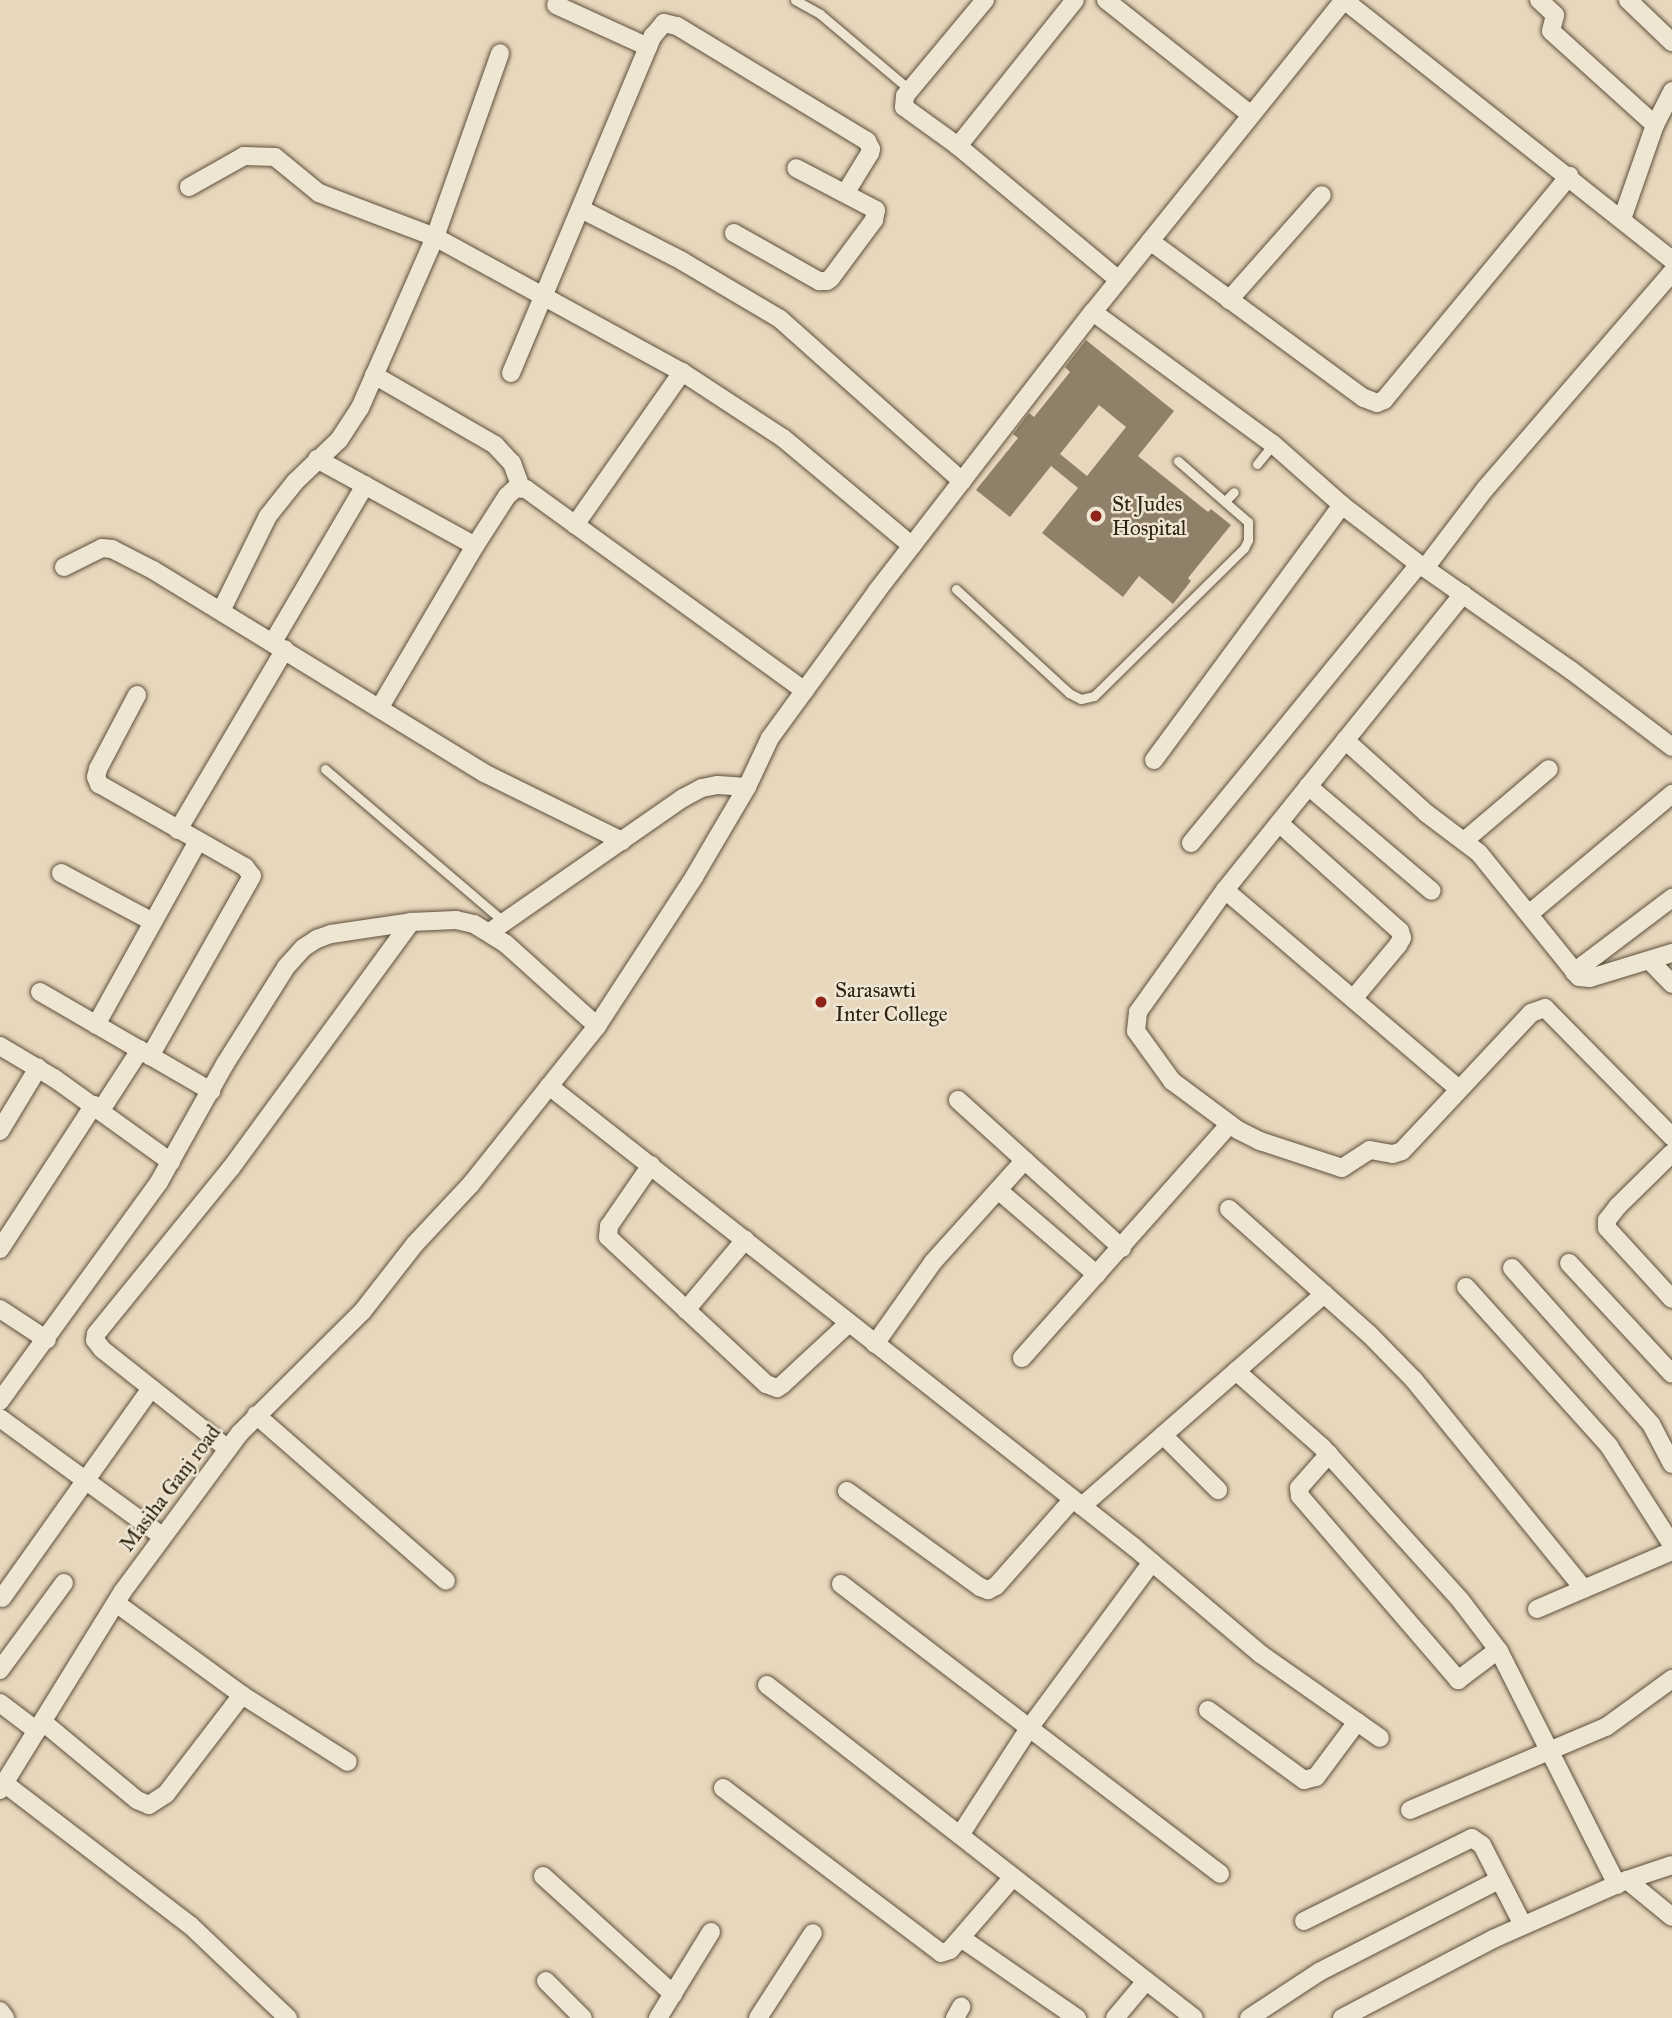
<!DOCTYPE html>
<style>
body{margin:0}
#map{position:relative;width:1672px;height:2018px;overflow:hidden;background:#e7d7bc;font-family:"IM FELL Great Primer",serif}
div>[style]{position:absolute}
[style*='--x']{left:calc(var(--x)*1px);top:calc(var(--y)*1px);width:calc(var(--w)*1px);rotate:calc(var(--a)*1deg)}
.building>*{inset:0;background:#8f8069}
.roads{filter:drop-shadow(0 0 2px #5d4f3b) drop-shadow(0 0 2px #5d4f3b)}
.service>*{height:9px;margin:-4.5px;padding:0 4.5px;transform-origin:4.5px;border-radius:4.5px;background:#efe5d3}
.minor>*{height:18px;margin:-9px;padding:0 9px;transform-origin:9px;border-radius:9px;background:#efe5d3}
.dots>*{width:19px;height:19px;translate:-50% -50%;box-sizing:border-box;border:4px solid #efe5d3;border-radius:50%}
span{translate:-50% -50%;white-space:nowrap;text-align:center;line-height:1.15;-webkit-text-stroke:5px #efe5d3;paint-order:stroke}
.poi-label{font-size:21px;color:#2f2210}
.left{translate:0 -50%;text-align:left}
.street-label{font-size:21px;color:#2f2210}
</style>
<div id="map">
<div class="building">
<i style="clip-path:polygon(evenodd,1086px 340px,1174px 411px,1138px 456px,1208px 512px,1211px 509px,1231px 525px,1188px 578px,1191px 581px,1173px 604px,1139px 576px,1123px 597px,1042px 533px,1078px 488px,1051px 466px,1010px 517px,976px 490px,1018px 438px,1013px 434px,1029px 413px,1034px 417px,1070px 372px,1065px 367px,1086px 340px,1099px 405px,1126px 427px,1087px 476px,1060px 454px,1099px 405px)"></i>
</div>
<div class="roads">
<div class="service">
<i style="--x:795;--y:0;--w:29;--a:29"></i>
<i style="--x:820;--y:14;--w:118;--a:40.2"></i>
<i style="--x:1257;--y:464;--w:26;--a:-51"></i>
<i style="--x:1226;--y:500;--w:11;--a:-45"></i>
<i style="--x:956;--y:589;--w:154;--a:42.6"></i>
<i style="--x:1069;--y:693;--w:13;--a:27"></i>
<i style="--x:1081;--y:699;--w:13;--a:-13"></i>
<i style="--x:1094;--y:696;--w:211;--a:-44.6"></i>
<i style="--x:1244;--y:548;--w:9;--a:-63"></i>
<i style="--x:1248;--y:540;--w:18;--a:-90"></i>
<i style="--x:1248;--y:522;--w:93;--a:-138.9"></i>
<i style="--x:325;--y:769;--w:234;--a:40.5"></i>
</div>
<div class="minor">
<i style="--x:985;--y:0;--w:125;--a:129.8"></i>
<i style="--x:905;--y:96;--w:11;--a:95"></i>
<i style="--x:904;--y:107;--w:67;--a:35.8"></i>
<i style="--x:958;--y:146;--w:209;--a:39.8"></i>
<i style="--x:1106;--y:0;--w:185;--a:38.4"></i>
<i style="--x:1344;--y:0;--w:400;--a:128.8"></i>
<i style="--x:1093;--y:312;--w:223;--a:36.3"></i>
<i style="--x:1273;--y:444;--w:92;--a:41.5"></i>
<i style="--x:1342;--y:505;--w:88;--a:37.6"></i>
<i style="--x:1412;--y:559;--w:195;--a:35"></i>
<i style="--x:1572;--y:671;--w:126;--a:37.2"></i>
<i style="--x:1344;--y:0;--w:419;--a:38.4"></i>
<i style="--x:1539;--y:0;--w:22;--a:43"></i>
<i style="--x:1555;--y:15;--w:16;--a:104"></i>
<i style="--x:1551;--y:31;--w:140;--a:42.1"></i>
<i style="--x:1628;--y:0;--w:61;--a:43.7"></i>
<i style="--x:556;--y:5;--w:101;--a:24.5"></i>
<i style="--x:958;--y:146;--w:187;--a:-51.3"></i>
<i style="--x:189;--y:187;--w:63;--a:-29.4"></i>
<i style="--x:244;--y:156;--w:31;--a:2"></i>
<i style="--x:275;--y:157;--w:57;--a:39.3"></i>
<i style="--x:319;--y:193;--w:124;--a:20.8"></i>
<i style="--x:435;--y:237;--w:281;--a:28.7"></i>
<i style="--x:682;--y:372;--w:121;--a:33.2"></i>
<i style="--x:783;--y:438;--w:168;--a:39.9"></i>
<i style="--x:581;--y:209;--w:114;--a:27.2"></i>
<i style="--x:682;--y:261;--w:114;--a:30.6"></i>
<i style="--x:780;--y:319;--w:244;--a:41.7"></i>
<i style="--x:1622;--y:219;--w:100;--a:-70.7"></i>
<i style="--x:1655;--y:125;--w:38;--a:-63"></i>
<i style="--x:734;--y:233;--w:98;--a:29.5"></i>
<i style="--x:819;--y:281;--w:8;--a:0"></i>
<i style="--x:827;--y:281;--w:5;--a:-37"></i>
<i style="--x:831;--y:278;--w:72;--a:-53.4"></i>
<i style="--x:874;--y:220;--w:10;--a:-79"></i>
<i style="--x:876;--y:210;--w:90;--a:-152.3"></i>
<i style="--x:1150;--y:241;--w:265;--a:36.3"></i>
<i style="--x:1364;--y:398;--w:14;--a:21"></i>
<i style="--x:1377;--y:403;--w:8;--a:-23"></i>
<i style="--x:1384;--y:400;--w:291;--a:-50.4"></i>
<i style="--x:1229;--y:300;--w:140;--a:-48.5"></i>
<i style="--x:511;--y:373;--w:366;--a:-67.2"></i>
<i style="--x:653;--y:36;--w:17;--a:-50"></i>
<i style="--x:664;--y:23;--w:13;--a:13"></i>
<i style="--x:677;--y:26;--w:222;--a:31.2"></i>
<i style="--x:867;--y:141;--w:9;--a:63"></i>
<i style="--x:871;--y:149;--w:4;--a:104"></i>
<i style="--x:870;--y:153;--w:46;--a:121.6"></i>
<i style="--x:374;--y:375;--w:140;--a:30"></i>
<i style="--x:495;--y:445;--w:25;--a:47"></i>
<i style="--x:512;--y:463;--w:27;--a:70"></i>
<i style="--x:317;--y:459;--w:180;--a:28.8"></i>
<i style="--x:575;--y:525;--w:187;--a:-55"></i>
<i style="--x:64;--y:567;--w:42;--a:-26.6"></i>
<i style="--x:102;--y:548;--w:10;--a:6"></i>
<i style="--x:112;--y:549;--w:46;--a:27.1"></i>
<i style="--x:153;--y:570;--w:388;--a:31.5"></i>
<i style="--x:484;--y:773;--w:154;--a:26.2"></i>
<i style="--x:1425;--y:568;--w:99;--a:-52.8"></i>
<i style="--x:1485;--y:489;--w:286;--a:-49.2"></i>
<i style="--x:1463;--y:594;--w:380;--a:128.8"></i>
<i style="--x:1225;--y:890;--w:150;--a:125.5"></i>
<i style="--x:1138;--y:1012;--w:19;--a:96"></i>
<i style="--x:1136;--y:1031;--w:62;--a:54.2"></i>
<i style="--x:1172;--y:1081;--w:82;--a:36.6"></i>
<i style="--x:1238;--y:1130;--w:25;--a:27"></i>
<i style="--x:1260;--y:1141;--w:86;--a:18.2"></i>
<i style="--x:1342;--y:1168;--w:33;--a:-33"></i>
<i style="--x:1370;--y:1150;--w:23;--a:10"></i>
<i style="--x:1393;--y:1154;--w:9;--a:-18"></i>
<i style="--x:1402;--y:1151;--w:189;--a:-46.9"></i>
<i style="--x:1531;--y:1013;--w:15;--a:-20"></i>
<i style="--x:1545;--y:1008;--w:181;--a:45.4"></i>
<i style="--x:221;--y:611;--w:106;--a:-63.7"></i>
<i style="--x:268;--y:516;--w:43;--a:-51.5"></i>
<i style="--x:295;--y:482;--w:61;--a:-43.7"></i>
<i style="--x:339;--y:440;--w:38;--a:-57"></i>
<i style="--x:360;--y:408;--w:187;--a:-66.3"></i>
<i style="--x:435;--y:237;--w:195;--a:-70.5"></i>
<i style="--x:273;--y:642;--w:182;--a:-59.6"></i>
<i style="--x:137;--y:695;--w:84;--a:117.8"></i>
<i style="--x:98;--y:769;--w:8;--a:104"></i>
<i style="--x:96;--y:777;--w:8;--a:67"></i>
<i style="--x:99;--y:784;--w:168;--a:29.6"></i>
<i style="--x:245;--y:867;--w:11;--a:52"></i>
<i style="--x:252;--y:876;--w:207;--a:119.5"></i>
<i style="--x:380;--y:707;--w:187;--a:-59.5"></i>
<i style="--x:475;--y:546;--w:59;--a:-57.4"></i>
<i style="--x:507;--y:496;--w:12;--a:-42"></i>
<i style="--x:516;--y:488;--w:10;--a:6"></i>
<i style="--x:526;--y:489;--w:344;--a:35.9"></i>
<i style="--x:1345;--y:740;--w:109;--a:42"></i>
<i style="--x:1426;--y:813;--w:66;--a:37"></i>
<i style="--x:1479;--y:853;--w:159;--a:51.1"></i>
<i style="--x:1579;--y:977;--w:11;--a:5"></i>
<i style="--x:1590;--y:978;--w:86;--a:-17"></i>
<i style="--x:1154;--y:760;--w:317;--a:-53.6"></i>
<i style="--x:1308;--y:786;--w:162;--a:40.3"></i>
<i style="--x:1279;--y:823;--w:162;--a:41.8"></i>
<i style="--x:1400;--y:931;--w:7;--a:74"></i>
<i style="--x:1402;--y:938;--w:8;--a:120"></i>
<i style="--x:1398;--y:945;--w:70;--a:129.8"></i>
<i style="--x:178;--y:830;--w:210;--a:-59.4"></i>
<i style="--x:1464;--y:841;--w:111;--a:-40.3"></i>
<i style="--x:1191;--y:843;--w:360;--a:-50.7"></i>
<i style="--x:61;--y:873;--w:104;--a:28"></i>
<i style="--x:1225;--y:890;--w:306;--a:40.4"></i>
<i style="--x:1529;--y:914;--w:187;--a:-40"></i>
<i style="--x:490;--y:932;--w:235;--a:-34.8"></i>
<i style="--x:683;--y:798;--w:21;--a:-28"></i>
<i style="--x:702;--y:788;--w:16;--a:-11"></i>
<i style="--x:718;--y:785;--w:29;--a:4"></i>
<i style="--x:1650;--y:961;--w:32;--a:46"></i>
<i style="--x:1574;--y:972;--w:123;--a:-37.1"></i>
<i style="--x:40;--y:992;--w:198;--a:30.1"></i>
<i style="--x:96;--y:1025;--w:210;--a:-61"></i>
<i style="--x:0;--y:1046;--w:63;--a:30.7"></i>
<i style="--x:54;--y:1078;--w:144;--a:35.7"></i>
<i style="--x:549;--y:1086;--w:745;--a:38.24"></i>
<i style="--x:1134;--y:1547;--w:167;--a:40.2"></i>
<i style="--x:1262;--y:1655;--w:144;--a:35.1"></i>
<i style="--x:958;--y:1100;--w:221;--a:42.1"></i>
<i style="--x:101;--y:1110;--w:72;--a:-57"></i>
<i style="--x:0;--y:1131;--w:74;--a:-58.9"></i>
<i style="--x:1672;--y:1153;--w:76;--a:135.5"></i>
<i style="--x:1618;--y:1206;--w:18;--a:128"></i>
<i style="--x:1607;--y:1220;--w:8;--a:90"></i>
<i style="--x:1607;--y:1228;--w:96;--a:47.5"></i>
<i style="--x:651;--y:1165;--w:74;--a:124.5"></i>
<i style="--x:609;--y:1226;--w:11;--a:95"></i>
<i style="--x:608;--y:1237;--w:216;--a:42.9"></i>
<i style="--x:766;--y:1384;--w:12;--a:20"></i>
<i style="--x:777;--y:1388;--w:6;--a:-31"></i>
<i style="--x:782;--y:1385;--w:91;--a:-42.8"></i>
<i style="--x:998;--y:1190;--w:130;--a:40.6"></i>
<i style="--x:1229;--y:1209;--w:188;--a:41.8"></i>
<i style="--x:1369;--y:1334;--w:64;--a:45.6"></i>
<i style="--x:1414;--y:1380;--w:269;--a:50.9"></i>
<i style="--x:0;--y:1249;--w:172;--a:-56.9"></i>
<i style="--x:1569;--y:1263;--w:151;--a:47.1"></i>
<i style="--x:1512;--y:1268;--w:209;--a:48.3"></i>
<i style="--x:1651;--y:1424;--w:45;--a:62.3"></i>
<i style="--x:1466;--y:1287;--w:214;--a:48"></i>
<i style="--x:1609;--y:1446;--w:117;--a:57.5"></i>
<i style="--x:0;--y:1309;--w:56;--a:33.4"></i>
<i style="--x:686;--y:1310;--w:92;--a:-49.9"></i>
<i style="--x:875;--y:1344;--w:100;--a:-54.7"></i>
<i style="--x:933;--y:1262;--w:137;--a:-48"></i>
<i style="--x:1022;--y:1358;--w:313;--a:-48.4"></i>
<i style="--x:1236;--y:1371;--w:115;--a:41.5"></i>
<i style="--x:1322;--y:1447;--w:207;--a:47.9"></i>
<i style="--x:1461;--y:1601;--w:63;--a:52.8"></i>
<i style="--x:1499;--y:1651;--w:262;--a:63.2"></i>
<i style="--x:0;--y:1401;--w:271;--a:-54"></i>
<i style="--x:159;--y:1182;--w:135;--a:-60.8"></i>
<i style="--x:225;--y:1064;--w:115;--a:-57.8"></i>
<i style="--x:286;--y:967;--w:25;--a:-48"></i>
<i style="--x:303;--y:948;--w:17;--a:-33"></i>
<i style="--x:317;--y:939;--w:15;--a:-20"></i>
<i style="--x:331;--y:934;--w:81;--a:-8.5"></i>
<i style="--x:411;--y:922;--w:45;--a:-2.5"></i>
<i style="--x:456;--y:920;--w:18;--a:13"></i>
<i style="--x:474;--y:924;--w:38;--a:32"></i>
<i style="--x:506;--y:944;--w:122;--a:42"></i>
<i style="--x:256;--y:1415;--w:252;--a:41.1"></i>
<i style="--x:0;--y:1418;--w:200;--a:36.1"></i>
<i style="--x:1163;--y:1435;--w:78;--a:45"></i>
<i style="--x:228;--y:1449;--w:161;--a:-141.6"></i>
<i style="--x:102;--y:1349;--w:11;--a:-128"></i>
<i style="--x:95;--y:1340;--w:6;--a:-81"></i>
<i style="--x:96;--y:1334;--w:214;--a:-50.9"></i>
<i style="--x:231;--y:1168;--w:305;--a:-53.8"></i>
<i style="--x:1329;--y:1454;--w:45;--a:131.4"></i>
<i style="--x:1299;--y:1488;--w:8;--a:83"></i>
<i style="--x:1300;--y:1496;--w:243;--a:49.3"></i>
<i style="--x:1458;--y:1680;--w:50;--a:-36.9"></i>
<i style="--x:847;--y:1491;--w:164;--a:35.8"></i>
<i style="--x:980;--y:1587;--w:9;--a:21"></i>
<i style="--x:988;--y:1590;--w:9;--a:-27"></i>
<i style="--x:996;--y:1586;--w:116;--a:-48.5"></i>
<i style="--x:1082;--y:1506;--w:322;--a:-41.2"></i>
<i style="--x:841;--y:1584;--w:477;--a:37.4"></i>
<i style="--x:2;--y:1598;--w:257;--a:-54.6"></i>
<i style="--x:116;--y:1603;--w:156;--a:36.1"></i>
<i style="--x:242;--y:1695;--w:125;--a:32.3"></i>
<i style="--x:1537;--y:1609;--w:147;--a:-23.2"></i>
<i style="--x:0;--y:1670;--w:108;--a:-53.7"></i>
<i style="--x:767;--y:1685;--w:541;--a:37.95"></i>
<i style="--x:0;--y:1703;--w:46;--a:37.1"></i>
<i style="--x:1208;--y:1710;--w:119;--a:36.1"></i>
<i style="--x:1304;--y:1780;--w:12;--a:-14"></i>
<i style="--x:1316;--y:1777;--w:69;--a:-53.3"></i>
<i style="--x:43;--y:1722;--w:122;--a:39.7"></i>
<i style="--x:137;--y:1800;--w:13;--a:23"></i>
<i style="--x:149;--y:1805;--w:20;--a:-33"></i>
<i style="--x:166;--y:1794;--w:125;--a:-52.5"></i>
<i style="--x:4;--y:1783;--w:235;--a:37.4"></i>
<i style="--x:191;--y:1926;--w:134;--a:43.5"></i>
<i style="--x:723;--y:1788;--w:273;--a:37.1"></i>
<i style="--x:941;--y:1953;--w:9;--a:-18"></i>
<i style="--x:950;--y:1950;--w:96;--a:-49.2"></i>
<i style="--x:0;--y:1790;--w:234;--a:-58.3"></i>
<i style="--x:123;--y:1591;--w:197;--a:-53.5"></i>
<i style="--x:240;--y:1433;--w:172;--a:-44.8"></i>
<i style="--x:362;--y:1312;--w:86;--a:-52.1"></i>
<i style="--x:415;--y:1244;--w:82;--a:-47"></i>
<i style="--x:471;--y:1184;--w:202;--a:-51.4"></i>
<i style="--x:597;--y:1026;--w:178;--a:-56.9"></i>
<i style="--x:694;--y:877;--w:104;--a:-59.5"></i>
<i style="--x:747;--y:787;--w:54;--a:-64.9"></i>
<i style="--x:770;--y:738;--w:182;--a:-53.9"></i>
<i style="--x:877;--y:591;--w:353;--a:-52.3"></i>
<i style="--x:1410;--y:1810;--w:213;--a:-23"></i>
<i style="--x:1606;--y:1727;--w:82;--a:-36"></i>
<i style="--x:960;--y:1835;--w:129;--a:-57.1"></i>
<i style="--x:1030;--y:1727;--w:205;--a:-53.5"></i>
<i style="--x:543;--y:1876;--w:176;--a:42.2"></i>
<i style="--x:1627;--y:1880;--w:58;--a:39.4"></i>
<i style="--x:1304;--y:1921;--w:187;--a:-26.3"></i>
<i style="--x:1472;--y:1838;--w:12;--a:35"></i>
<i style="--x:1482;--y:1845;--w:90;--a:62.9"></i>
<i style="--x:961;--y:1938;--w:141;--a:34.6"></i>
<i style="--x:546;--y:1981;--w:52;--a:45"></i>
<i style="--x:0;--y:2011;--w:9;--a:54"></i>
<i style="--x:658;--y:2018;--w:101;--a:-58.4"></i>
<i style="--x:758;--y:2018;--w:101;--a:-57.1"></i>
<i style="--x:955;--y:2018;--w:13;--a:-61"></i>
<i style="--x:1115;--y:2018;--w:48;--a:-50"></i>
<i style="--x:1249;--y:2018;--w:84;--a:-33.3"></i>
<i style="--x:1319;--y:1972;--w:202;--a:-27.1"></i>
<i style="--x:1342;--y:2018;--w:170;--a:-27.6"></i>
<i style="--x:1493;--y:1939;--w:146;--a:-23.8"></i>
<i style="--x:1627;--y:1880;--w:47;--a:-18.4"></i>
</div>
</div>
<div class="dots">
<i style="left:1096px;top:516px;background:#8f2418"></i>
<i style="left:821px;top:1002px;background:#8f2418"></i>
</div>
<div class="poi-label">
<span class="left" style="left:1112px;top:516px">St Judes<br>Hospital</span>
<span class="left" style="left:835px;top:1002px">Sarasawti<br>Inter College</span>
</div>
<div class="street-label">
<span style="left:170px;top:1488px;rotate:-53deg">Masiha Ganj road</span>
</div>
</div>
